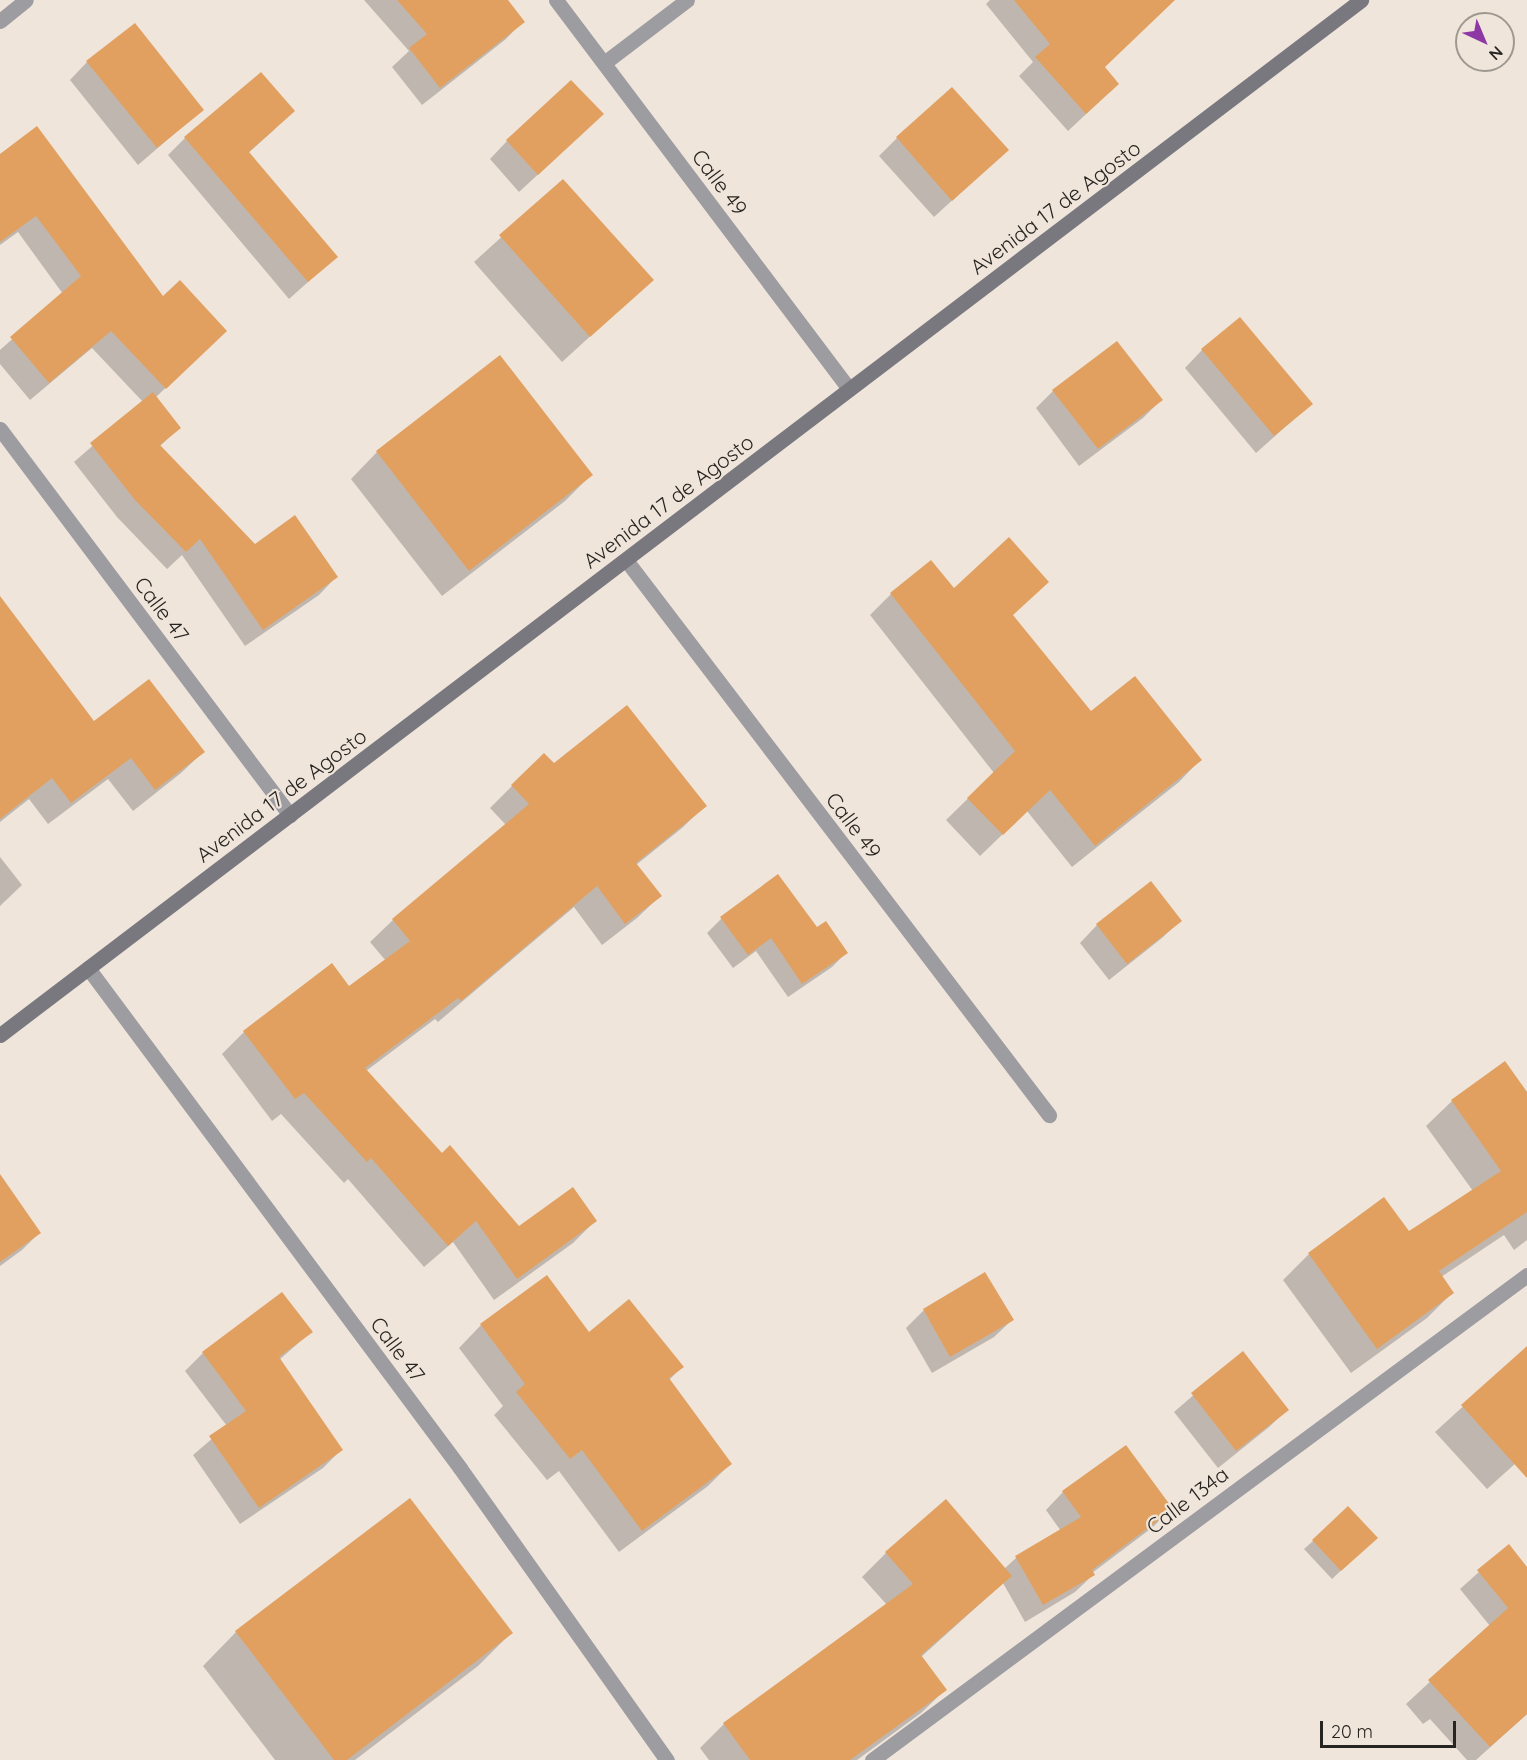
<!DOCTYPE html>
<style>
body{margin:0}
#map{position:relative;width:1527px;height:1760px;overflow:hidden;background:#efe5db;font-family:Quicksand,sans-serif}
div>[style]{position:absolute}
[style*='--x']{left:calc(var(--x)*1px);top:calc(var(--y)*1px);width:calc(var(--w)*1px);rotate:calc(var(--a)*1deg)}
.shadow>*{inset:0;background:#0003}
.building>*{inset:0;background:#e1a05f}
.street>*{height:15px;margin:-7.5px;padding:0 7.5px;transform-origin:7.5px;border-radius:7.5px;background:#9d9ca1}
.secondary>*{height:15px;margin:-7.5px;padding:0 7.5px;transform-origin:7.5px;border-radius:7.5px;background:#79787f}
span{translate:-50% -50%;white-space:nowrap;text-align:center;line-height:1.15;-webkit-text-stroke:4.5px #efe5db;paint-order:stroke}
.street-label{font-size:21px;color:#282521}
.north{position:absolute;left:1455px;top:12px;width:60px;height:60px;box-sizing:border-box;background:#efe5db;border:2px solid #9f9891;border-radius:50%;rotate:136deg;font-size:16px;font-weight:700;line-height:24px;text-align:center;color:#282521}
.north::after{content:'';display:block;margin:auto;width:21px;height:27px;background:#8e38a5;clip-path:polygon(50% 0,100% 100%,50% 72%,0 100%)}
.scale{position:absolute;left:1320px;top:1721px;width:136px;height:27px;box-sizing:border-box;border:3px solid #282521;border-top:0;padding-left:8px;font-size:18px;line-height:21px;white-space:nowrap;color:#282521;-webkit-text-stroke:4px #efe5db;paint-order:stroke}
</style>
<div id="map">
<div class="shadow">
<i style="clip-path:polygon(364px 0,506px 0,523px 21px,506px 39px,422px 105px,392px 67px,409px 51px)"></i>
<i style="clip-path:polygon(990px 0,1173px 0,1103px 68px,1100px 101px,1068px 131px,1019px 76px,1033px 62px,986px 4px)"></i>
<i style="clip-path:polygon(87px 62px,202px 110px,138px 165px,70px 80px)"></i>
<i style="clip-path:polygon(275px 129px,248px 153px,336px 257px,289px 299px,168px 155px,185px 138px)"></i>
<i style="clip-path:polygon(584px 132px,519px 192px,490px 159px,507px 141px)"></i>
<i style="clip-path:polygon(897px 138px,1007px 150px,934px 217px,879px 156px)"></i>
<i style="clip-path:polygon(0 156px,163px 298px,207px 348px,155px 398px,179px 428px,159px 447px,254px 546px,336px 577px,319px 595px,245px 646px,182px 555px,167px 569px,117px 517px,74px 462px,143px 402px,92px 348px,30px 400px,0 364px,0 350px,63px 294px,18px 232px,0 245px)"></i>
<i style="clip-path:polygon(563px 181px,652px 280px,562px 362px,474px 262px)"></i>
<i style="clip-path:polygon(1202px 350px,1311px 404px,1256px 453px,1185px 368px)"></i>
<i style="clip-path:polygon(500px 357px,591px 475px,565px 501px,442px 596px,351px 479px,377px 452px)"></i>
<i style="clip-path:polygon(1053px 391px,1161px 400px,1143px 418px,1079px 466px,1036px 408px)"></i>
<i style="clip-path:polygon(953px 590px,1091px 713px,1200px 760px,1179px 782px,1072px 867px,1027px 811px,980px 856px,946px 820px,994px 773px,870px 615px,891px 594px)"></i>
<i style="clip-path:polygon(0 608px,94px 723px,203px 752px,181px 773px,133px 811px,108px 779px,48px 824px,29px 799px,0 822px)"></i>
<i style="clip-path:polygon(553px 765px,705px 806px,682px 828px,636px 865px,660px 896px,637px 918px,602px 945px,574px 907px,438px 1022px,435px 1019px,366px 1071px,442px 1155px,519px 1228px,595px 1221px,573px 1243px,494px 1300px,453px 1242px,424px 1267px,348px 1179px,344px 1183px,281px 1114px,272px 1121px,222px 1054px,244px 1032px,349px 988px,386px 961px,370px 942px,393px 920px,506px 825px,490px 808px,512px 786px)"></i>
<i style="clip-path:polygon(0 857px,22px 885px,0 906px)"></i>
<i style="clip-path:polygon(721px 919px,816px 929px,846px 953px,832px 967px,788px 997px,756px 951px,733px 968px,707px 933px)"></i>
<i style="clip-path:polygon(1180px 921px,1162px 938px,1109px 980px,1080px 943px,1097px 925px)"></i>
<i style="clip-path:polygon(1504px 1063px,1527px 1095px,1527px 1240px,1514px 1250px,1504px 1235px,1441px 1277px,1452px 1293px,1427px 1318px,1351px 1373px,1283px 1280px,1309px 1254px,1384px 1199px,1409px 1233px,1473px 1191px,1426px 1126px,1452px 1101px)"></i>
<i style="clip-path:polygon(0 1176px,39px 1233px,22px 1250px,0 1266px)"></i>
<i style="clip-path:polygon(282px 1294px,311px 1332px,279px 1360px,341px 1450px,323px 1468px,240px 1524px,193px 1455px,227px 1426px,185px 1371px,203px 1353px)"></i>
<i style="clip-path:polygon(924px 1310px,1012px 1320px,994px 1337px,932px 1373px,906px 1328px)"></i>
<i style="clip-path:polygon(481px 1325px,588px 1334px,682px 1367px,669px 1380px,730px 1464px,708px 1486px,619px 1552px,559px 1471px,547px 1480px,494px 1415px,503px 1406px,459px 1348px)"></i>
<i style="clip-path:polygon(1527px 1348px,1527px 1453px,1487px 1489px,1435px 1432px)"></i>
<i style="clip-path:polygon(1242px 1353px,1287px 1410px,1269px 1427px,1218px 1468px,1174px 1412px)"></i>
<i style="clip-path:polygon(1063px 1492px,1171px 1509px,1153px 1527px,1092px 1573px,1093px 1575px,1075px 1592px,1025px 1622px,1003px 1583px,921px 1657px,945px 1690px,921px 1713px,857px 1760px,709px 1760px,700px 1748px,724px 1724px,887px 1605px,862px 1577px,886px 1553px,1004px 1569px,1016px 1558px,1061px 1531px,1046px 1510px)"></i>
<i style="clip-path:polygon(1313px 1541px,1367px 1546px,1332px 1579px,1304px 1549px)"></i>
<i style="clip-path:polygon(1508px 1546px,1527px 1569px,1527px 1714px,1476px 1760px,1467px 1760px,1430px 1719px,1423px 1724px,1406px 1704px,1490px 1626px,1460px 1589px)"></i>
<i style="clip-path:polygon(236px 1632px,511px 1633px,478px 1666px,355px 1760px,275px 1760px,203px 1666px)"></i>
</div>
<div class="building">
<i style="clip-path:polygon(397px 0,508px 0,525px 22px,440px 88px,409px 48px,427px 34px)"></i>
<i style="clip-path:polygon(1014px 0,1175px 0,1105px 67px,1119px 84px,1086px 114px,1035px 57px,1050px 44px)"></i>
<i style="clip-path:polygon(135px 23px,204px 110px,157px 148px,86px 61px)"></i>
<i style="clip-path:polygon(261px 72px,295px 111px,249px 152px,338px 257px,308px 282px,184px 137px)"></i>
<i style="clip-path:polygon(571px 80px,604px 114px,538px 175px,506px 140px)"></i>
<i style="clip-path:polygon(952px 87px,1009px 150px,952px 201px,896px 137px)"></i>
<i style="clip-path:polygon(37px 126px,163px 296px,180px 280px,227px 331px,166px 389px,111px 331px,49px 383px,10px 337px,81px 276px,36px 216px,0 242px,0 154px)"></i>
<i style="clip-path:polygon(563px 179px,654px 280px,590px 337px,499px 235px)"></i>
<i style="clip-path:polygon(1240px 317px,1313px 404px,1274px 436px,1201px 349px)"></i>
<i style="clip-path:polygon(1117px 341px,1163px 400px,1098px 449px,1052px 390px)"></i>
<i style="clip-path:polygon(500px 355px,593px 475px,469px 571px,376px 451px)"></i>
<i style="clip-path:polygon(153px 392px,181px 428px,160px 445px,255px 544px,295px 515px,338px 577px,263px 630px,200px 539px,186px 552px,135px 500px,90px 443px)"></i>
<i style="clip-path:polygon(1009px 537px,1049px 582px,1013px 615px,1091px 711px,1135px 676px,1202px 760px,1095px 846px,1050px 790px,1003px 835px,967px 798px,1015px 751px,890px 593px,931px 560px,954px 588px)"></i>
<i style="clip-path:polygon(0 596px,94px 721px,149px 679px,205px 752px,155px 790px,131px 758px,71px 803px,52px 778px,0 819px)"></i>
<i style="clip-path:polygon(627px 705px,707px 806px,636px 863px,662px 896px,625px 924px,597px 886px,461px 1001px,458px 998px,365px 1068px,442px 1153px,450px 1145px,519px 1226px,573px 1187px,597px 1221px,517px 1279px,476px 1221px,448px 1246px,371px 1158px,367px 1162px,304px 1093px,295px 1099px,243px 1031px,332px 963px,349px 986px,410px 941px,392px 919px,529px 804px,511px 785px,544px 753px,554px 763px)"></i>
<i style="clip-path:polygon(778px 874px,817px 927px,826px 921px,848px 953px,802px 984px,771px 938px,748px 955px,720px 917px)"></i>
<i style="clip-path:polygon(1151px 881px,1182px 921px,1127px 964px,1096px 924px)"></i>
<i style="clip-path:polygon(1505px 1061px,1527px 1092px,1527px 1212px,1439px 1271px,1454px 1293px,1377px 1349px,1308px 1253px,1384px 1197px,1409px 1231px,1501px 1171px,1451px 1100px)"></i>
<i style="clip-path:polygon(0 1174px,41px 1233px,0 1262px)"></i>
<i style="clip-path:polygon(985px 1272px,1014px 1320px,950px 1357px,923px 1309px)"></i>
<i style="clip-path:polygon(547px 1275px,589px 1332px,629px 1299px,684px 1367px,669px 1378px,732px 1464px,642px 1531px,582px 1450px,570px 1459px,516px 1392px,525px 1384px,480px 1324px)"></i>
<i style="clip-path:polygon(282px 1292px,313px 1332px,279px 1357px,343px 1450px,259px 1508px,209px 1436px,246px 1411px,202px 1352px)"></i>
<i style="clip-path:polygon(1527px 1346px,1527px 1478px,1461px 1405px)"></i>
<i style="clip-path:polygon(1243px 1351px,1289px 1410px,1236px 1451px,1191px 1393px)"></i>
<i style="clip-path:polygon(1126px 1445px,1173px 1509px,1092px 1570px,1095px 1575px,1043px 1605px,1015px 1556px,1081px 1517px,1062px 1491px)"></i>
<i style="clip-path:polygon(410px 1498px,513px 1633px,347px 1760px,334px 1760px,235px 1631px)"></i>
<i style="clip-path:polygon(946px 1499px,1012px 1576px,921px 1655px,947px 1690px,850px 1760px,750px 1760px,723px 1723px,913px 1584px,885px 1552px)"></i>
<i style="clip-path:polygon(1348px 1506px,1378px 1538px,1341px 1571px,1312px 1540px)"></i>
<i style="clip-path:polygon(1509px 1544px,1527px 1567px,1527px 1714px,1490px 1747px,1428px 1680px,1508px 1608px,1477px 1570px)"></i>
</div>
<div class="street">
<i style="--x:556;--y:0;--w:487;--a:53"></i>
<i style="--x:0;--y:21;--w:33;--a:-39"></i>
<i style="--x:604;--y:63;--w:104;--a:-37.2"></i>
<i style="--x:0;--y:429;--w:483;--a:53.1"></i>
<i style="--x:626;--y:560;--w:698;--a:52.69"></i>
<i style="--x:88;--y:968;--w:623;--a:53.35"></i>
<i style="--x:460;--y:1468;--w:358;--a:54.7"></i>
<i style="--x:872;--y:1760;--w:815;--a:-36.52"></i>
</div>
<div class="secondary">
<i style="--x:0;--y:1035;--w:1710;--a:-37.25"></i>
</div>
<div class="street-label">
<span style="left:720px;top:182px;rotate:53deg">Calle 49</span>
<span style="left:1055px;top:207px;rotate:-37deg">Avenida 17 de Agosto</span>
<span style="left:668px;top:501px;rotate:-37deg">Avenida 17 de Agosto</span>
<span style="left:162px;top:609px;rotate:53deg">Calle 47</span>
<span style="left:281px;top:795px;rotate:-37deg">Avenida 17 de Agosto</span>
<span style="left:854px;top:825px;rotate:53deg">Calle 49</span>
<span style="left:398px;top:1349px;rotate:53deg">Calle 47</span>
<span style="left:1187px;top:1500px;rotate:-37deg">Calle 134a</span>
</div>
<div class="north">N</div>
<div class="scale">20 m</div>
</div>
